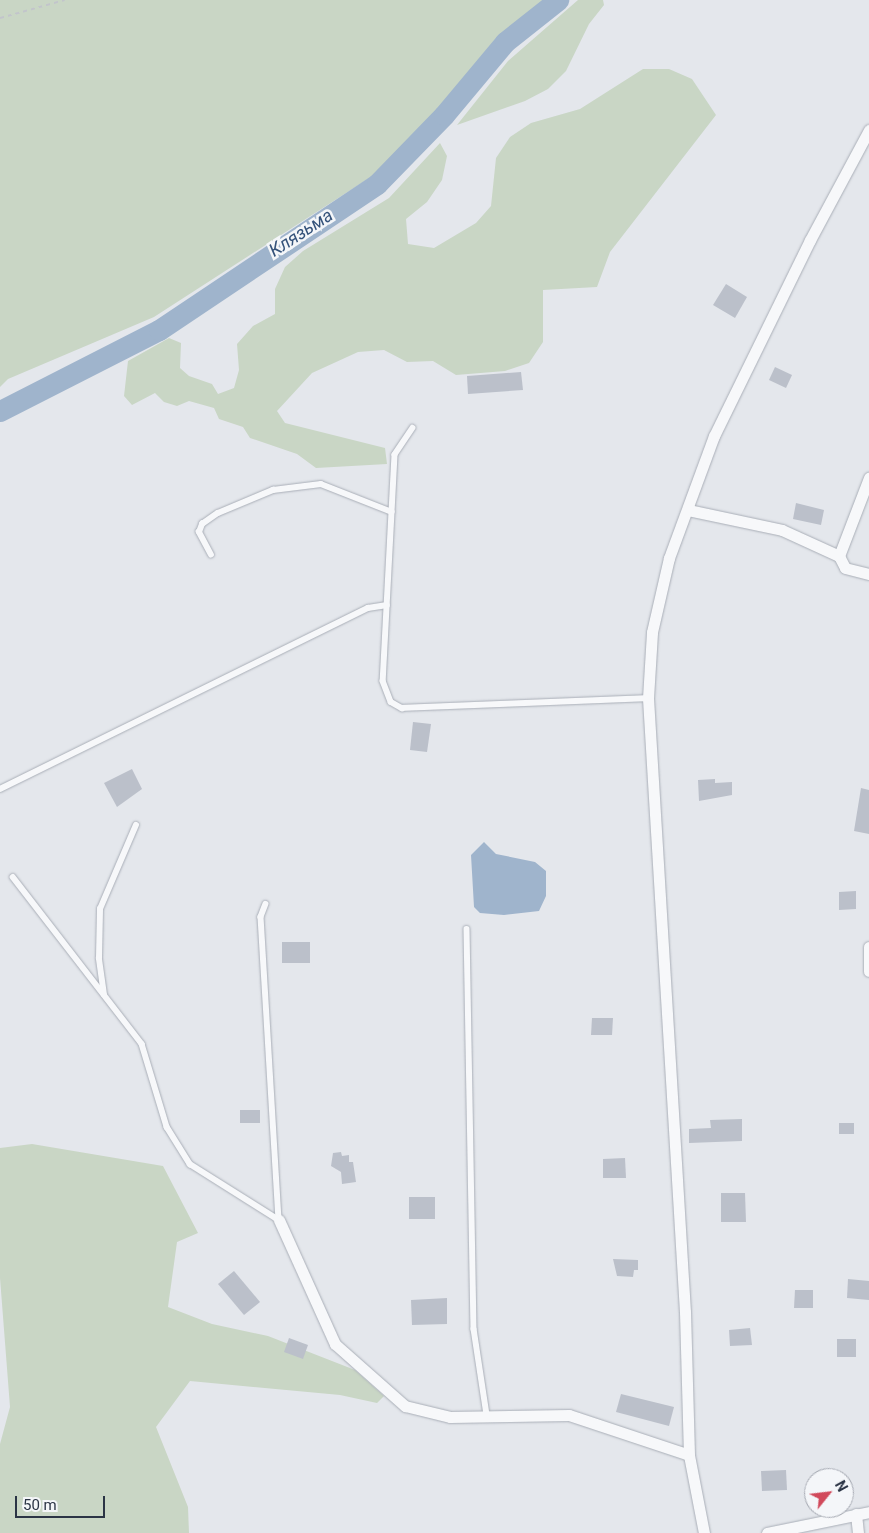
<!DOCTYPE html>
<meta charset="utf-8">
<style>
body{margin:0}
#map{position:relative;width:869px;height:1533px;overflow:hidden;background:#e4e7ec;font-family:Roboto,sans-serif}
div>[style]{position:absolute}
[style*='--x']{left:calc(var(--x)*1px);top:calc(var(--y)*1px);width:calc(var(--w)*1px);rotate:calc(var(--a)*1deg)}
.green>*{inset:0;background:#c9d6c5}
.water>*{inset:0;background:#9fb4cc}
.river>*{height:21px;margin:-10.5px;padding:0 10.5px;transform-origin:10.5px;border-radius:10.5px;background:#9fb4cc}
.building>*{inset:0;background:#bbc0ca}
.path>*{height:2px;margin-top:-1px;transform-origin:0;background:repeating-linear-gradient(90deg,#c2c5cb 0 4px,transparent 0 8px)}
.roads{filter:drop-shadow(0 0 1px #a9aeb7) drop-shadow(0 0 1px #a9aeb7)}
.service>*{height:5.5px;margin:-2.75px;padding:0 2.75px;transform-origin:2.75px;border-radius:2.75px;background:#f7f8fa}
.minor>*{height:11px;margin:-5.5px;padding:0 5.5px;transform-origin:5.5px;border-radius:5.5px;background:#f7f8fa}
span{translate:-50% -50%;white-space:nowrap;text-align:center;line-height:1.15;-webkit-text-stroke:5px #f4f6f9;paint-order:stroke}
.water-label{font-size:18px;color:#34527a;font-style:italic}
.north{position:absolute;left:804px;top:1468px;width:50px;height:50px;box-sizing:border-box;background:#f4f6f9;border:1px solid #a4a8b1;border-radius:50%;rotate:61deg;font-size:14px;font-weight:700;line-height:20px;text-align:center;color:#2b3445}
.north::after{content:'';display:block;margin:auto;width:18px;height:22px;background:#d1495b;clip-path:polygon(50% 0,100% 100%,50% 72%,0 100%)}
.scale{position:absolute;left:15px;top:1496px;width:90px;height:22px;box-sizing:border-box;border:2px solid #2b3445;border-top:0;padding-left:6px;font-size:15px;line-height:18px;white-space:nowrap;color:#2b3445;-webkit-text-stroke:4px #f4f6f9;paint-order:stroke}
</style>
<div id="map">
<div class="green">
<i style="clip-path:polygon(0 0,543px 0,493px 46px,431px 120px,380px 171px,154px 317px,8px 379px,0 387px)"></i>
<i style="clip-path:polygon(578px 0,603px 0,604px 5px,589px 24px,566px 71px,548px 89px,525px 101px,457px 125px,508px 61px)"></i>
<i style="clip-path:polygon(643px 69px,669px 69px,692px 79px,716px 115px,610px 252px,597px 287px,543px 290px,543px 342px,529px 363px,505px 371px,456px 375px,433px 361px,407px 362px,384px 350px,358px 352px,312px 373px,277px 411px,285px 423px,385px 448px,387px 464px,316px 468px,297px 454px,250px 438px,243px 427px,219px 419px,214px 408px,189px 401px,177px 406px,164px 402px,155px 393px,132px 405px,124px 396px,128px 361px,169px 338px,181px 343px,180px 368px,189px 376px,212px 384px,218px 394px,234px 388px,239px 370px,237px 344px,253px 326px,275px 314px,275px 289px,285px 267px,303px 251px,389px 198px,440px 143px,447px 156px,442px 180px,427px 202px,406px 219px,408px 244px,434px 248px,476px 223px,491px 206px,496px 158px,510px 137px,531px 123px,580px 109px)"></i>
<i style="clip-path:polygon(32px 1144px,163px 1166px,198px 1233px,177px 1242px,168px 1307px,212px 1324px,268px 1336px,355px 1370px,384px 1396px,377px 1403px,340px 1395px,190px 1381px,156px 1427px,188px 1507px,189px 1533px,0 1533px,0 1444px,10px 1407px,0 1278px,0 1148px)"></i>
</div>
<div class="water">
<i style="clip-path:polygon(484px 842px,496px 854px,535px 862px,546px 871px,546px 896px,539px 911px,504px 915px,480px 913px,474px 907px,471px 855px)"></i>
</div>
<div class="river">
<i style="--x:0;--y:411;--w:178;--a:-27"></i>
<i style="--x:159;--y:330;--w:262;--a:-33.8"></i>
<i style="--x:377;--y:184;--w:96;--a:-45.8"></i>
<i style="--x:444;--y:115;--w:95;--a:-50.1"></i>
<i style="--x:505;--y:42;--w:68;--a:-38.4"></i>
</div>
<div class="building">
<i style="clip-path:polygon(726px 284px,747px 297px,735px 318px,713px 305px)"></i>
<i style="clip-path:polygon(775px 367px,792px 375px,786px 388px,769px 380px)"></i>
<i style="clip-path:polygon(521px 372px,523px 390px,468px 394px,467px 376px)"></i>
<i style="clip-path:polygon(796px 503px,824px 510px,821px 525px,793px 519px)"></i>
<i style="clip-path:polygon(413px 722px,431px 724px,427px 752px,410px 750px)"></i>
<i style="clip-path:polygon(132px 769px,142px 789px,117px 807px,104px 783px)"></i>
<i style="clip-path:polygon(715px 779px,715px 783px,732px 782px,732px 795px,699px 801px,698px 780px)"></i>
<i style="clip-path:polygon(861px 788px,869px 790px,869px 834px,854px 831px)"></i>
<i style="clip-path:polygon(856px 891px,856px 909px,839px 910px,839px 892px)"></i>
<i style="clip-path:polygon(282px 942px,310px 942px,310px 963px,282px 963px)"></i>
<i style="clip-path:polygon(592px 1018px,613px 1018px,612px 1035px,591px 1035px)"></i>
<i style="clip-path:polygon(240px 1110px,260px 1110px,260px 1123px,240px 1123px)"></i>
<i style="clip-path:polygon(742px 1119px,742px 1141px,689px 1143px,689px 1129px,711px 1128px,710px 1120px)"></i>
<i style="clip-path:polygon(839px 1123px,854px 1123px,854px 1134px,839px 1134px)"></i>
<i style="clip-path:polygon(341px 1152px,342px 1156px,349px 1155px,349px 1162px,353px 1162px,356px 1182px,342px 1184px,341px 1172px,331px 1166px,333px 1153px)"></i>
<i style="clip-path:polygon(625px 1158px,626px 1178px,603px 1178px,603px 1159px)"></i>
<i style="clip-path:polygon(721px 1193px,745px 1193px,746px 1222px,721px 1222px)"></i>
<i style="clip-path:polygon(409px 1197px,435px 1197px,435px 1219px,409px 1219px)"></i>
<i style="clip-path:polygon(613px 1259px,638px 1260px,638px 1270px,634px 1270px,633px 1277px,617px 1276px)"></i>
<i style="clip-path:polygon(234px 1271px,260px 1302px,244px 1315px,218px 1284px)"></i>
<i style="clip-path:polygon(848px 1279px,869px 1281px,869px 1300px,847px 1298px)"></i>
<i style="clip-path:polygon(795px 1290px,813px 1290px,813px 1308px,794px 1308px)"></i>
<i style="clip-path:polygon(447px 1298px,447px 1324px,412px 1325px,411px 1300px)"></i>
<i style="clip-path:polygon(750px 1328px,752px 1345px,730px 1346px,729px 1330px)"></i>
<i style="clip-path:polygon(289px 1338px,308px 1345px,303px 1359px,284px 1352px)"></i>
<i style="clip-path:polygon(837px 1339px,856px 1339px,856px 1357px,837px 1357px)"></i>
<i style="clip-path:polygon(621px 1394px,674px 1407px,669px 1426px,616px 1412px)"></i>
<i style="clip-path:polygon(786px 1470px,787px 1490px,762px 1491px,761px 1471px)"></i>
</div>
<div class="path">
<i style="--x:0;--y:18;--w:67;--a:-15.5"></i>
</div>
<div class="roads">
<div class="service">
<i style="--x:413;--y:428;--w:32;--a:124"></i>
<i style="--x:395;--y:455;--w:226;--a:93"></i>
<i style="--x:383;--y:681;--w:22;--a:69"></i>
<i style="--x:391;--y:702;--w:13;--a:29"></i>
<i style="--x:402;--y:708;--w:246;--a:-2.3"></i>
<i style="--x:211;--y:555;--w:26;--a:-118"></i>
<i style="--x:199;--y:532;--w:9;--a:-69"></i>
<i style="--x:202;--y:524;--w:19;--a:-35"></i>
<i style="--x:218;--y:513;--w:60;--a:-22.7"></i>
<i style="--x:273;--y:490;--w:48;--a:-7.1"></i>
<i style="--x:321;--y:484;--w:76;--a:21.5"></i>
<i style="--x:0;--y:789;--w:410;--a:-26.2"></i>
<i style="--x:368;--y:608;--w:19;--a:-9"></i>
<i style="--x:13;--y:877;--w:211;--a:52.3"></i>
<i style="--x:142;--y:1044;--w:87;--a:73.2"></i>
<i style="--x:167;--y:1127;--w:44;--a:58.1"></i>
<i style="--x:190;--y:1164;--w:105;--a:32.2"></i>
<i style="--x:266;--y:904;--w:14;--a:111"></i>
<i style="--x:261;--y:917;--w:304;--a:86.6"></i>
<i style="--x:467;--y:929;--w:400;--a:89"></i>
<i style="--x:474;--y:1329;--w:87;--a:81.4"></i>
<i style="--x:104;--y:995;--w:37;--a:-98"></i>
<i style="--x:99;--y:958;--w:49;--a:-88.8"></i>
<i style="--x:100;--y:909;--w:91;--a:-66.8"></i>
</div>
<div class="minor">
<i style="--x:688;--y:510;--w:96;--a:12"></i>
<i style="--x:782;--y:530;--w:63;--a:24.5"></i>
<i style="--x:839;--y:556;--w:13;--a:63"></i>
<i style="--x:845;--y:568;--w:25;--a:14"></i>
<i style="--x:839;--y:556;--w:84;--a:-69"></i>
<i style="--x:869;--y:947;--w:24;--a:90"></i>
<i style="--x:279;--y:1220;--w:136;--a:65.7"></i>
<i style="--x:335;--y:1344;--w:94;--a:41.5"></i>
<i style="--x:405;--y:1406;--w:46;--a:13.7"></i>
<i style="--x:450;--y:1417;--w:119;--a:-1"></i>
<i style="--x:569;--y:1415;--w:126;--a:18.4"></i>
<i style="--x:856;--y:1514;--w:19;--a:84"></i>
<i style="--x:704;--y:1533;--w:79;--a:-100.9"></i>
<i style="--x:689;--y:1455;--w:143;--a:-91.6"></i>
<i style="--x:685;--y:1312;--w:615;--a:-93.45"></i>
<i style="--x:648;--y:698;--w:66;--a:-86.5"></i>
<i style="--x:652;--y:632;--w:76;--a:-77.1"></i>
<i style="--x:669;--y:558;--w:130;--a:-69.8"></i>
<i style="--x:714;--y:436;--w:218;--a:-63.9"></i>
<i style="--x:810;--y:240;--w:125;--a:-61.8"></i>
<i style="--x:767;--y:1533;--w:104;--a:-11.6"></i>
</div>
</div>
<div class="water-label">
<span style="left:301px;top:233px;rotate:-33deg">Клязьма</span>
</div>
<div class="north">N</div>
<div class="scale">50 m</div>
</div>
